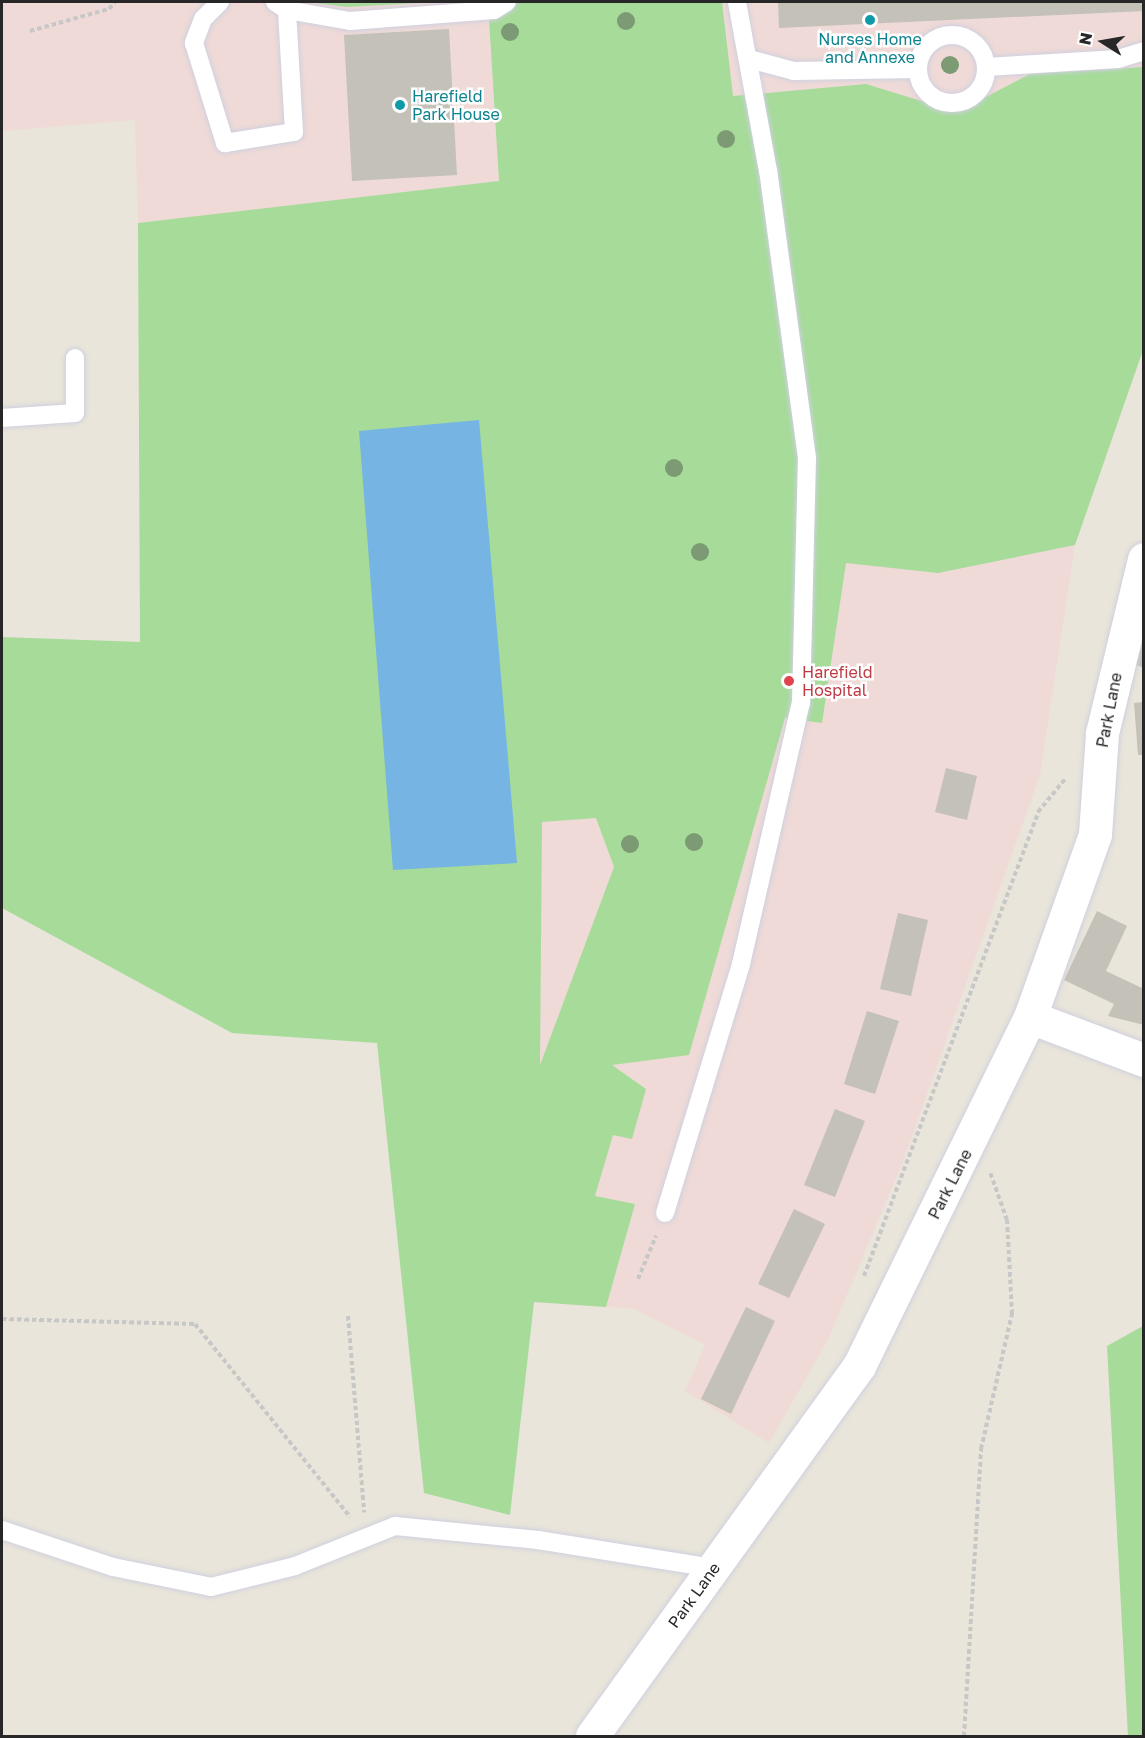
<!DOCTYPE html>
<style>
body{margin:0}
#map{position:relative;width:1145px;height:1738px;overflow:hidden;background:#e9e5da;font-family:"Golos Text",sans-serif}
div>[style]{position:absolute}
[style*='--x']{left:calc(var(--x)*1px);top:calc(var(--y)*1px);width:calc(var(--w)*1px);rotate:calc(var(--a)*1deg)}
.medical>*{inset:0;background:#efdad7}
.green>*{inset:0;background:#a6db9a}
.water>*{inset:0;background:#75b4e3}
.building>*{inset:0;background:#c4c1b9}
.path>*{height:4px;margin-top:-2px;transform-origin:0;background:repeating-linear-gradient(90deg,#c7c7c7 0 4.5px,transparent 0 7.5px)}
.roads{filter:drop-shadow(0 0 2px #cfd0df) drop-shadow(0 0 2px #cfd0df)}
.lane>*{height:18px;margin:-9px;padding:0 9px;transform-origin:9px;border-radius:9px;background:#fff}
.lane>.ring{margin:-9px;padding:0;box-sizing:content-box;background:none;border:18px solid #fff;border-radius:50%}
.street>*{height:33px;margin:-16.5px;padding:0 16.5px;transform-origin:16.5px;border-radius:16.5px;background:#fff}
.trees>*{width:18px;height:18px;margin:-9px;border-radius:50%;background:#7c9a73}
.dots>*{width:16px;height:16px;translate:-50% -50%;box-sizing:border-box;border:3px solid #fff;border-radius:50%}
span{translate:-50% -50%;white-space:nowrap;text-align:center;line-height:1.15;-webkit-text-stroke:5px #fff;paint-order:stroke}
.culture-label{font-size:16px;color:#0d838f}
.left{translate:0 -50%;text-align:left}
.health-label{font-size:16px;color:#be3a42}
.street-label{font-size:16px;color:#272727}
.frame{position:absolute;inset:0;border:3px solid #272727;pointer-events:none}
.north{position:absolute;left:1073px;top:12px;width:60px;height:60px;-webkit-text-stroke:4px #fff;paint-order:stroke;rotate:281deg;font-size:16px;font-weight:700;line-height:24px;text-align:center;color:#272727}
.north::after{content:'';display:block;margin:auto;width:21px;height:27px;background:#272727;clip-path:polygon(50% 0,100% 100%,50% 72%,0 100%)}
</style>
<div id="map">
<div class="medical">
<i style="clip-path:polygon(2px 2px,1143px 2px,1143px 350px,1075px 545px,1040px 775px,904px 1159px,828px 1340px,769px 1443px,685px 1391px,705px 1345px,635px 1309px,534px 1301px,510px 587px,667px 133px,477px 187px,138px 223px,135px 120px,2px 131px)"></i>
</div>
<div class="green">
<i style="clip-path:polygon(307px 2px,438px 2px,347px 7px)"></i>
<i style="clip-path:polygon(evenodd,488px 2px,722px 2px,733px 96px,866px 84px,957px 112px,1030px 74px,1143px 67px,1143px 350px,1075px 545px,938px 573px,846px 563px,822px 723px,785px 718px,689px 1055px,612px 1065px,646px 1089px,632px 1139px,613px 1135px,595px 1196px,635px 1204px,606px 1307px,534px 1302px,510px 1515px,424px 1493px,377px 1043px,232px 1033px,2px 908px,2px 637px,140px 642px,138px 223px,499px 181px,488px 2px,596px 818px,614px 867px,540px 1065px,542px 822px,596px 818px)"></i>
<i style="clip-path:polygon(1143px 1326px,1144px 1736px,1128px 1736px,1107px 1346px)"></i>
</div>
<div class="water">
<i style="clip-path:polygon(479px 420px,517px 863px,393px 870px,359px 431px)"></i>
</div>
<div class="building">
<i style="clip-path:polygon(778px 2px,1144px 2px,1144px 11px,779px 28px)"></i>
<i style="clip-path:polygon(449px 29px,457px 175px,352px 181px,344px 35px)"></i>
<i style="clip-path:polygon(1144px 642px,1144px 668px,1134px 664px)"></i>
<i style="clip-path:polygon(1144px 702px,1144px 755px,1138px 755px,1134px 703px)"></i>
<i style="clip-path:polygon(946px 768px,977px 776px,967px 820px,935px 812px)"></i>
<i style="clip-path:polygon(1097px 911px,1127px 926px,1106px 971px,1144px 989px,1144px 1025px,1108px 1016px,1114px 1004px,1064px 980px)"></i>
<i style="clip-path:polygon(898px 913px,928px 920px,911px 996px,880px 989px)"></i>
<i style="clip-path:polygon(867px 1011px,899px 1021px,875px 1094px,844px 1084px)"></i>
<i style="clip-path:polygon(835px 1109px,865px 1121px,835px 1197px,804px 1185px)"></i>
<i style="clip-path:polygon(794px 1209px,825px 1224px,789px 1298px,758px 1284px)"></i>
<i style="clip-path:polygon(746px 1307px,775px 1321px,731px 1414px,701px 1399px)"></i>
</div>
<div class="path">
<i style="--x:30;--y:31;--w:82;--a:-15.6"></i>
<i style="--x:109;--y:9;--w:9;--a:-49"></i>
<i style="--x:864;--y:1276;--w:496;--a:-69.4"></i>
<i style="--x:1038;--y:812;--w:43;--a:-50.7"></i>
<i style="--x:638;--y:1279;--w:47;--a:-67.3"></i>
<i style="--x:348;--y:1316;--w:197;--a:85.3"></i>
<i style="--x:2;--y:1319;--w:193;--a:1.5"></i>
<i style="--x:195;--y:1324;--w:248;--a:51.2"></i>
<i style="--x:964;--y:1736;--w:288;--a:-86.6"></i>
<i style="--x:981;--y:1449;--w:139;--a:-77.1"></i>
<i style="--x:1012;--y:1314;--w:94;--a:-93"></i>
<i style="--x:1007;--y:1220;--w:51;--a:-109.5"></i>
</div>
<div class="roads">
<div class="lane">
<i style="--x:220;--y:2;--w:24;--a:135"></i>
<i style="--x:203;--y:19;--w:26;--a:111"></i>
<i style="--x:194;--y:43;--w:105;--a:72.8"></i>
<i style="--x:225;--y:143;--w:70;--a:-9.1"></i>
<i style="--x:294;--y:132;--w:122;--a:-93.3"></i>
<i style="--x:275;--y:2;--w:14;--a:34"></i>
<i style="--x:287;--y:10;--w:64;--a:9.9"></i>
<i style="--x:350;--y:21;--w:144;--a:-4.4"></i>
<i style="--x:494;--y:10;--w:15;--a:-32"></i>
<i class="ring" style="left:918px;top:35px;width:50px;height:50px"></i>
<i style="--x:749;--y:59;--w:47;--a:14.9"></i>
<i style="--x:794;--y:71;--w:124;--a:-0.9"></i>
<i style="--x:986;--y:67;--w:132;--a:-3.5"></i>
<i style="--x:1118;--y:59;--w:27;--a:-17"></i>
<i style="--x:2;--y:418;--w:73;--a:-3.9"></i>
<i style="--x:75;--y:413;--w:55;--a:-90"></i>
<i style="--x:665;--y:1213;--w:260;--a:-73"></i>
<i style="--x:741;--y:964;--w:268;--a:-77.1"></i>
<i style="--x:801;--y:703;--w:245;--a:-88.6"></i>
<i style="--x:807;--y:458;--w:290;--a:-97.7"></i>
<i style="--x:768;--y:171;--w:172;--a:-100.4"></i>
<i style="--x:2;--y:1530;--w:117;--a:18.4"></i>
<i style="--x:113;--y:1567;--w:100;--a:11.5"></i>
<i style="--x:211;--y:1587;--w:87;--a:-14"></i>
<i style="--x:295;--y:1566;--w:108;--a:-21.8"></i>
<i style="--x:395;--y:1526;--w:144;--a:5.6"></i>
<i style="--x:538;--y:1540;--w:177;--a:9.1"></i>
</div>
<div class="street">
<i style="--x:1030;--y:1017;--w:122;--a:20.7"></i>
<i style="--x:592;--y:1736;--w:456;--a:-54.2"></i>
<i style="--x:859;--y:1366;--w:389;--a:-63.9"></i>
<i style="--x:1030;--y:1017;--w:194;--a:-70.4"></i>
<i style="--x:1095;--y:834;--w:101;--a:-86"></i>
<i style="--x:1102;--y:733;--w:179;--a:-76.4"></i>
</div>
</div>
<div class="trees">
<i style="left:626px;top:21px"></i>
<i style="left:510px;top:32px"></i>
<i style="left:950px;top:65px"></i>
<i style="left:726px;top:139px"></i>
<i style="left:674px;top:468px"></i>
<i style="left:700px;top:552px"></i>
<i style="left:694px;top:842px"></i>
<i style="left:630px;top:844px"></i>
</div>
<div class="dots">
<i style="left:870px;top:20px;background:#0f9aa8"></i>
<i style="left:400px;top:105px;background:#0f9aa8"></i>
<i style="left:789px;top:681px;background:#e0444e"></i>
</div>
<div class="culture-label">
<span style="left:870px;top:48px">Nurses Home<br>and Annexe</span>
<span class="left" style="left:412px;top:105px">Harefield<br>Park House</span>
</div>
<div class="health-label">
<span class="left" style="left:802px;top:681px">Harefield<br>Hospital</span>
</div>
<div class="street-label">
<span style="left:1109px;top:710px;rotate:-79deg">Park Lane</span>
<span style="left:950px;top:1184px;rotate:-63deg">Park Lane</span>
<span style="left:694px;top:1595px;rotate:-54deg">Park Lane</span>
</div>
<div class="frame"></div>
<div class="north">N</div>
</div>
